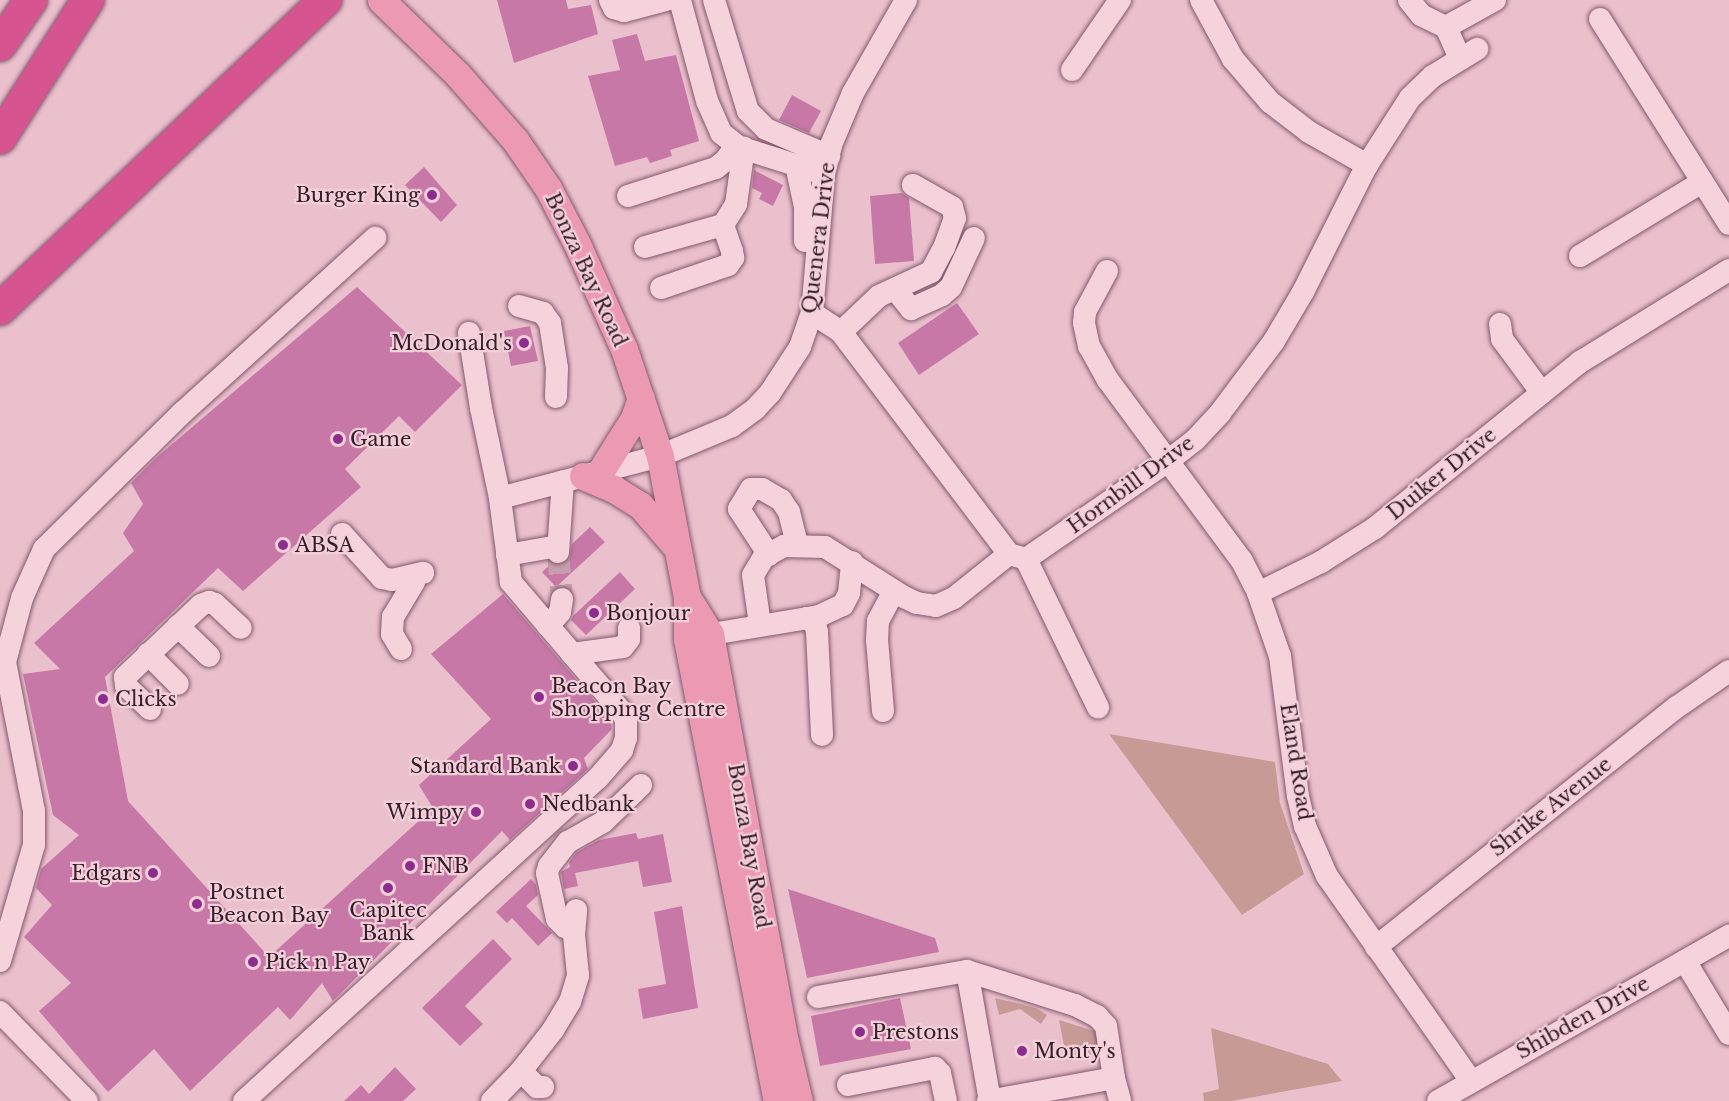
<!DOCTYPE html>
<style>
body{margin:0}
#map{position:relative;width:1729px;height:1101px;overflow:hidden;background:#ebc0cd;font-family:"Libre Baskerville",serif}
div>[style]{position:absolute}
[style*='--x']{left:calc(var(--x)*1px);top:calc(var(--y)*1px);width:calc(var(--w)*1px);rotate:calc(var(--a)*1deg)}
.green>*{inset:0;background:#c89a95}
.building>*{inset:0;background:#c778a7}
.minor-tunnel>*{height:22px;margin-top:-11px;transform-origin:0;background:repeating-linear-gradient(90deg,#c69fac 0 22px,transparent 0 33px)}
.roads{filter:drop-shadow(0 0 2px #82596d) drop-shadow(0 0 2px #82596d)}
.minor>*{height:22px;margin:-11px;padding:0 11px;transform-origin:11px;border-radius:11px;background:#f6d2dd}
.major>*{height:27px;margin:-13.5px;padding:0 13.5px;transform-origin:13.5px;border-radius:13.5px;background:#ec99b4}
.highway>*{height:32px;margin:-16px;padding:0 16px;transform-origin:16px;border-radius:16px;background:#d6548f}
.dots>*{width:16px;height:16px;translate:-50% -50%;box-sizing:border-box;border:3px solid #f3cfda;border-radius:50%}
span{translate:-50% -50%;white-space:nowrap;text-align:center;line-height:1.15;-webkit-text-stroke:4.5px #f3cfda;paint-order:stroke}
.poi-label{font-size:20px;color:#331d28}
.right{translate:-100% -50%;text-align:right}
.left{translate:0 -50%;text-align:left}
.street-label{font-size:20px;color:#331d28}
</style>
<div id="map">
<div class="green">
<i style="clip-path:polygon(1109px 734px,1275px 762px,1280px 803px,1304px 874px,1242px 915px)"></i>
<i style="clip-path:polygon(995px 998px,1036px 1008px,1047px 1015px,1041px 1024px,1020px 1009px,999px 1015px)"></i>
<i style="clip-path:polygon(1059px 1020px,1097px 1032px,1101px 1055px,1067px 1061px)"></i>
<i style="clip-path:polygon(1211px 1028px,1328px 1064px,1342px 1081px,1232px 1101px,1204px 1101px,1203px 1093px,1219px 1089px)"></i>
</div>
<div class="building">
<i style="clip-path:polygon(497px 0,566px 0,568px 9px,591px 5px,598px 34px,514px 63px)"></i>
<i style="clip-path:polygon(637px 34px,645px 61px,676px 55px,699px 141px,670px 150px,672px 156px,650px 163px,647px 157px,615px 166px,588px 76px,620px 70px,612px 40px)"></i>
<i style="clip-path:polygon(792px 95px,821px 111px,809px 133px,779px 120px)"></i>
<i style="clip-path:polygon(424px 167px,457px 205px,441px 222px,405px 185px)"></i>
<i style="clip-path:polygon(754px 170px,783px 185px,773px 206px,759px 199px,762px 193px,752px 188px)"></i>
<i style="clip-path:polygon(902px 193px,909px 198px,914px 261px,875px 264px,870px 196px)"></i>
<i style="clip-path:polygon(357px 287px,462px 385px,415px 432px,399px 416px,345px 469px,361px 487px,243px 591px,218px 568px,105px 677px,128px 801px,269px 957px,433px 808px,419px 785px,491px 719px,431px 654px,503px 594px,610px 719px,612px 729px,584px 758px,588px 769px,510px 840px,502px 831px,333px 1001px,322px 983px,290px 1020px,278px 1007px,190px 1091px,154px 1049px,108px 1092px,39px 1011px,71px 983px,24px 937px,52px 905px,36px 888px,41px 869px,79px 835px,53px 815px,23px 674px,60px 669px,34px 643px,134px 551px,123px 533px,143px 504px,131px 483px,157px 457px)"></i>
<i style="clip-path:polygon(957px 303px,979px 334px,919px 375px,898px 343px)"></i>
<i style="clip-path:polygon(530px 326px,538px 361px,511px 366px,504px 331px)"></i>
<i style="clip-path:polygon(590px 527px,605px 542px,556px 587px,542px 572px,551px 564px,563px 564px,569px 560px,572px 544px)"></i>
<i style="clip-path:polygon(620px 572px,635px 589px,586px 635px,571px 620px,573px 616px)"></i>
<i style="clip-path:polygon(636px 833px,638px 839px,663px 834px,672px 882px,643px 887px,638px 861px,575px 873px,578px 886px,564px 889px,561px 872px,570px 867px,569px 862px,577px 852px,599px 840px)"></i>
<i style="clip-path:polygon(531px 879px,536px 885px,538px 895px,526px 906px,552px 933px,538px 946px,512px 918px,507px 923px,496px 912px)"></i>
<i style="clip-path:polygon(788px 889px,935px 938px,939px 952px,807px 978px)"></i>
<i style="clip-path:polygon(682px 906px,698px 1008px,643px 1019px,638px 989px,666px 984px,654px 912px)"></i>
<i style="clip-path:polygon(493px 939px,512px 959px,465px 1006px,483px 1024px,460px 1046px,422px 1008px)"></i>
<i style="clip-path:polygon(900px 998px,911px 1049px,820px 1066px,811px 1016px)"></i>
<i style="clip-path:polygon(395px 1067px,416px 1089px,403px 1101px,344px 1101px,361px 1085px,369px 1094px)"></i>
</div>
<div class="minor-tunnel">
<i style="--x:558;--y:552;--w:47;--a:85.1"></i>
</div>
<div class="roads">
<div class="minor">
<i style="--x:610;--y:0;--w:9;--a:63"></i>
<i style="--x:614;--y:8;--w:10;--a:17"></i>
<i style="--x:624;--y:11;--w:43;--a:-14.7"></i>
<i style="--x:680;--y:0;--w:105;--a:75"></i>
<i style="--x:707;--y:101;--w:35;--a:66"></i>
<i style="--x:721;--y:133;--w:23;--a:38"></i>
<i style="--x:739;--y:147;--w:89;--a:17.6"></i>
<i style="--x:714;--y:0;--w:116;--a:73"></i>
<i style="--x:748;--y:111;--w:25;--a:45"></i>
<i style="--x:766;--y:129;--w:69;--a:23.2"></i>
<i style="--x:1201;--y:0;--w:67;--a:61.5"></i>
<i style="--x:1233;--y:59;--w:57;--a:49.3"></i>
<i style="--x:1270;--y:102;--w:49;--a:37.6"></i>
<i style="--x:1309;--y:132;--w:67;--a:29.6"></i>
<i style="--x:1409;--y:0;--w:19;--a:51"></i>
<i style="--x:1421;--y:15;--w:28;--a:26"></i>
<i style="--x:1446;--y:27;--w:35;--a:66"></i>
<i style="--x:1600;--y:19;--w:242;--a:57.8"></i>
<i style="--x:1446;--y:27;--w:56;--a:-28.9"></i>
<i style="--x:1072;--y:70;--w:85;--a:-55.6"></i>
<i style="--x:796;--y:165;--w:43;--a:77.9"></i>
<i style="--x:805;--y:207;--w:34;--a:90"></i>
<i style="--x:628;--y:196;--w:92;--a:-17.7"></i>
<i style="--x:716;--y:168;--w:13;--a:-39"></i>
<i style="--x:726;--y:160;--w:18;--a:-56"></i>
<i style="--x:645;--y:247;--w:81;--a:-15.8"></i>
<i style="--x:723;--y:225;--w:25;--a:-58"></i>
<i style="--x:736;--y:204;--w:57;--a:-81.9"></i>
<i style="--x:1580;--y:256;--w:143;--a:-31.2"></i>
<i style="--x:1107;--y:271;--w:47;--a:118.2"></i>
<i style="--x:1085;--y:312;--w:11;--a:95"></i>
<i style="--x:1084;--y:323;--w:24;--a:78"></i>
<i style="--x:1089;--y:346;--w:39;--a:61"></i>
<i style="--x:1108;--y:380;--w:225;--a:53.5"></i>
<i style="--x:1242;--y:561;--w:36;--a:63"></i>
<i style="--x:1258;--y:593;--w:67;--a:70.8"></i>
<i style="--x:1280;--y:656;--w:141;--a:82.7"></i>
<i style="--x:1298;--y:796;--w:31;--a:77"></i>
<i style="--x:1305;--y:826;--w:55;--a:66.3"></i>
<i style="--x:1327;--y:876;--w:251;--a:54.9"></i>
<i style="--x:661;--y:288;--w:71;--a:-18.9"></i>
<i style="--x:728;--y:265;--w:9;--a:-54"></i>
<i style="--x:733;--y:258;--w:7;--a:-98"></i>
<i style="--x:732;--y:251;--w:28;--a:-109"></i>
<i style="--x:895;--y:289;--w:26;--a:51"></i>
<i style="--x:911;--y:309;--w:34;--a:-24"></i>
<i style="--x:942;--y:295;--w:12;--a:-42"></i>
<i style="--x:951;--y:287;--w:54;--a:-64.9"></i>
<i style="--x:519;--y:306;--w:25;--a:16"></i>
<i style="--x:543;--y:313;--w:12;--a:55"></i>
<i style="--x:550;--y:323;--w:46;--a:81.2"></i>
<i style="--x:557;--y:368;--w:29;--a:92"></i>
<i style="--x:812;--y:313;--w:35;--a:33"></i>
<i style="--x:841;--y:332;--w:278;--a:52.9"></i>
<i style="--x:1009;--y:554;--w:18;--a:16"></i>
<i style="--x:1026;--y:559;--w:173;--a:-34.6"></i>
<i style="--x:1168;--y:461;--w:34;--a:-38"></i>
<i style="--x:1195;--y:440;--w:37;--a:-47"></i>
<i style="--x:1220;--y:413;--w:90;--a:-53.1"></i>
<i style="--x:1274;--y:341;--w:57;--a:-59.4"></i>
<i style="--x:1303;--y:292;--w:142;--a:-63.3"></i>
<i style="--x:1367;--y:165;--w:80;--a:-57.3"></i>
<i style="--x:1410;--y:98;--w:32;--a:-44"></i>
<i style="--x:1433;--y:76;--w:52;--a:-31.5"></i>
<i style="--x:1500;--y:324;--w:15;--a:82"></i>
<i style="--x:1502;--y:339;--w:67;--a:53.5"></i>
<i style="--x:841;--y:332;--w:52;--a:-43.5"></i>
<i style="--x:879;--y:296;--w:57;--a:-24.8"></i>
<i style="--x:931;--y:272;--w:27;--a:-62"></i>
<i style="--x:944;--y:248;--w:32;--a:-70"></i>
<i style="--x:955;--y:218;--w:11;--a:-105"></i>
<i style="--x:952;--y:207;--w:45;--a:-150.6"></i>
<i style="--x:500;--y:498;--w:165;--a:-14.7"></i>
<i style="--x:660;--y:456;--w:78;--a:-22.6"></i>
<i style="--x:732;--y:426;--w:29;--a:-36"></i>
<i style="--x:755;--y:409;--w:22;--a:-47"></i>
<i style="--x:770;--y:393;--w:55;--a:-56.9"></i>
<i style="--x:800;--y:347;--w:36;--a:-71"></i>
<i style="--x:812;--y:313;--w:140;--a:-85.1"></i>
<i style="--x:824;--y:174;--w:30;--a:-76"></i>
<i style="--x:831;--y:145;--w:56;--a:-67.1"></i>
<i style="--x:853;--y:93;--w:107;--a:-60.3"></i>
<i style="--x:342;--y:534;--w:59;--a:47.7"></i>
<i style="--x:382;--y:578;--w:10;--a:11"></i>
<i style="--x:392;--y:580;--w:32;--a:-13"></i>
<i style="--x:558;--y:552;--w:71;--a:-86"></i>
<i style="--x:507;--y:555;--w:52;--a:-10"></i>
<i style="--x:769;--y:555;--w:55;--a:-123.1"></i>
<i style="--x:739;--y:509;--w:23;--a:-59"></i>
<i style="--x:751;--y:489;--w:11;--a:0"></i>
<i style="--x:762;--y:489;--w:22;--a:30"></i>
<i style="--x:781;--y:500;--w:14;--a:56"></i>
<i style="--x:789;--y:512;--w:34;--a:76"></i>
<i style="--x:1026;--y:559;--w:165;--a:64.1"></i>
<i style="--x:1258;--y:593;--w:70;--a:-26.2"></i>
<i style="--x:1321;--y:562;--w:64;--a:-32.2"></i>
<i style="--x:1375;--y:528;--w:264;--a:-39"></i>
<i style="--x:1580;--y:362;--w:175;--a:-31.7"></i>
<i style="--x:807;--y:618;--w:10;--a:37"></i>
<i style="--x:815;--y:624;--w:8;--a:76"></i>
<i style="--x:817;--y:632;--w:103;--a:87.2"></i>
<i style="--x:760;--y:625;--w:50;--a:-98"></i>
<i style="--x:753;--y:575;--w:21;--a:-59"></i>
<i style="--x:764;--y:557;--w:23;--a:-29"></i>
<i style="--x:784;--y:546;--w:41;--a:1.4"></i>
<i style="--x:825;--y:547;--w:93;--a:32.3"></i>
<i style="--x:904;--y:597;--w:14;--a:25"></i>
<i style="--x:917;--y:603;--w:19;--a:9"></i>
<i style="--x:936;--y:606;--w:20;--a:-24"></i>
<i style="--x:954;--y:598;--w:70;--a:-38.7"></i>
<i style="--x:178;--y:626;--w:43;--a:44.1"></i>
<i style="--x:548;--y:626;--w:18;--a:-49"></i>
<i style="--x:560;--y:612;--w:13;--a:-81"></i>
<i style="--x:694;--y:637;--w:127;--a:-9.5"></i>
<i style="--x:819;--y:616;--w:26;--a:-25"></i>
<i style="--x:843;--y:605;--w:13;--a:-63"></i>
<i style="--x:849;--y:593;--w:31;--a:-84"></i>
<i style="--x:401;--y:649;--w:17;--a:-121"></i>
<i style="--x:392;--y:634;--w:17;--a:-87"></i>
<i style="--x:393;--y:617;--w:41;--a:-59"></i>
<i style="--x:148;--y:654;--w:42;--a:45"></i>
<i style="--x:572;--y:654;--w:51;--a:-7.8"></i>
<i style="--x:623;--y:647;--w:10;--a:-53"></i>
<i style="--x:629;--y:639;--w:11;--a:-90"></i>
<i style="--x:150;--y:709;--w:33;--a:-136"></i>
<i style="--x:126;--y:686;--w:9;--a:-96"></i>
<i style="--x:125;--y:677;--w:105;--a:-43.5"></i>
<i style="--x:201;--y:605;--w:9;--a:-21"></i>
<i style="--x:209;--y:602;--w:6;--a:18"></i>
<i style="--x:215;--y:604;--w:35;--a:43"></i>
<i style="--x:883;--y:711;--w:71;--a:-94.8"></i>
<i style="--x:877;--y:640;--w:19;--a:-87"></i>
<i style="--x:878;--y:621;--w:34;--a:-62"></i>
<i style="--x:574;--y:929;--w:9;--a:-167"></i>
<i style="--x:565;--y:927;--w:11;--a:-135"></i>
<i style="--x:557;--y:919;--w:47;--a:-102.3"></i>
<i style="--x:547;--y:873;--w:7;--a:-74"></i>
<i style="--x:549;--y:866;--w:31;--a:-52"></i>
<i style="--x:568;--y:842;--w:40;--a:-29.7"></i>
<i style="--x:603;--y:822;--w:53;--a:-44.2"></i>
<i style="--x:1376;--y:947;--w:385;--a:-38.6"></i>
<i style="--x:1677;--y:707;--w:63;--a:-34.7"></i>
<i style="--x:0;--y:961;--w:121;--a:-73.7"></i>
<i style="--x:34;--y:845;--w:34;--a:-90"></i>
<i style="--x:34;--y:811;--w:152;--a:-101"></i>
<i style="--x:5;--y:662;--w:66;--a:-75.1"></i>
<i style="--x:22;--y:598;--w:54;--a:-65.8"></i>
<i style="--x:44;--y:549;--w:194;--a:-44.6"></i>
<i style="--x:182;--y:413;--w:261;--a:-42.2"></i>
<i style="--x:1685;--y:961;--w:85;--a:58.9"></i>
<i style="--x:818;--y:997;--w:151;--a:-9.9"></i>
<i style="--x:0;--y:1012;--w:124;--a:45.7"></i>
<i style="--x:521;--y:1071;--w:23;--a:45"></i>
<i style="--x:537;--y:1087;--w:6;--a:0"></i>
<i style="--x:848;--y:1085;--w:89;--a:-11.1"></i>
<i style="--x:935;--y:1068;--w:7;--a:45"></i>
<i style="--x:940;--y:1073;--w:29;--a:78"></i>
<i style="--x:244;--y:1101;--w:479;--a:-42.4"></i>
<i style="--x:598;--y:778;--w:37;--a:-49"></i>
<i style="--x:622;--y:750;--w:13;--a:-72"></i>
<i style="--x:626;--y:738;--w:18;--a:-90"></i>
<i style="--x:626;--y:720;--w:10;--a:-119"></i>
<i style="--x:621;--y:711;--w:170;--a:-130.5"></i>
<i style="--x:511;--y:582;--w:85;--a:-97.5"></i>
<i style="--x:500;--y:498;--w:92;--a:-101.9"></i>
<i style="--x:481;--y:408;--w:76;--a:-99.1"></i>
<i style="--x:492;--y:1101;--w:42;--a:-46"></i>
<i style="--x:521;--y:1071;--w:52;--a:-52"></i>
<i style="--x:553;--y:1030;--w:33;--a:-59"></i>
<i style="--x:570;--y:1002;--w:28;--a:-73"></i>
<i style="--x:578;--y:975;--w:40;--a:-95.7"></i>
<i style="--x:574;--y:935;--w:25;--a:-85"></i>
<i style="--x:988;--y:1101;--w:128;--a:-10.3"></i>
<i style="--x:1114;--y:1078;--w:24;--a:75"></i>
<i style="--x:990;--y:1101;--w:132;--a:-100"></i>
<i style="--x:967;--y:971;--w:113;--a:17.5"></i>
<i style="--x:1075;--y:1005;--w:25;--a:27"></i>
<i style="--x:1097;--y:1016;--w:13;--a:48"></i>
<i style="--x:1106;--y:1026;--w:53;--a:81.3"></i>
<i style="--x:1438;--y:1101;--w:335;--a:-29.6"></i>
</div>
<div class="major">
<i style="--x:381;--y:0;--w:107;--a:44.2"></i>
<i style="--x:458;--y:75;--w:86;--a:48.8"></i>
<i style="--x:515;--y:140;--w:58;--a:55.5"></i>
<i style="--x:548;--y:188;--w:63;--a:62.6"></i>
<i style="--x:577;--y:244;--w:115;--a:65.9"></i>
<i style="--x:624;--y:349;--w:113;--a:71.4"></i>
<i style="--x:660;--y:456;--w:144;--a:79.2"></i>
<i style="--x:687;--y:597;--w:42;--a:90"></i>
<i style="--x:687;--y:639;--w:471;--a:79"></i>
<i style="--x:600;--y:472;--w:64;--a:-57.8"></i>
<i style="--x:634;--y:418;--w:21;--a:-71"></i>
<i style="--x:583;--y:476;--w:34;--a:23"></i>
<i style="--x:614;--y:489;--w:31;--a:32"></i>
<i style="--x:640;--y:505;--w:57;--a:49.3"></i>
<i style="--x:687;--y:597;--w:44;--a:58.1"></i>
<i style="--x:710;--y:634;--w:406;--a:79.6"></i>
<i style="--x:783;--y:1033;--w:70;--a:76.8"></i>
</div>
<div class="highway">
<i style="--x:0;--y:45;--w:55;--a:-55.4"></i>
<i style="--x:0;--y:138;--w:164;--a:-57.5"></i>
<i style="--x:0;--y:309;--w:449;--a:-43.5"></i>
</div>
</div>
<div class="dots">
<i style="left:432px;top:195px;background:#8c2d8d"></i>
<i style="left:524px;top:343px;background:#8c2d8d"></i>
<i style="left:338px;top:439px;background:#8c2d8d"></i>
<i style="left:283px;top:545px;background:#8c2d8d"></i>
<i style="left:594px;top:613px;background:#8c2d8d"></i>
<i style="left:539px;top:697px;background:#8c2d8d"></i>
<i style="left:103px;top:699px;background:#8c2d8d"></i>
<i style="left:573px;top:766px;background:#8c2d8d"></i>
<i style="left:530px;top:804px;background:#8c2d8d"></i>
<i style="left:476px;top:812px;background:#8c2d8d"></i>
<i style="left:410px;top:866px;background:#8c2d8d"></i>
<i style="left:153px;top:873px;background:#8c2d8d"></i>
<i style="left:388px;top:888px;background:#8c2d8d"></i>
<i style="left:197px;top:904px;background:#8c2d8d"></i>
<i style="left:253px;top:962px;background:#8c2d8d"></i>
<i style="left:860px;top:1032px;background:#8c2d8d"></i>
<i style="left:1022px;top:1051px;background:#8c2d8d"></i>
</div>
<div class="poi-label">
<span class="right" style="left:420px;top:195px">Burger King</span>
<span class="right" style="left:512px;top:343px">McDonald's</span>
<span class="left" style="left:350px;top:439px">Game</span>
<span class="left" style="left:295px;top:545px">ABSA</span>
<span class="left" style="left:606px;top:613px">Bonjour</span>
<span class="left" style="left:551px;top:698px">Beacon Bay<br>Shopping Centre</span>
<span class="left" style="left:115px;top:699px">Clicks</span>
<span class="right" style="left:561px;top:766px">Standard Bank</span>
<span class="left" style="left:542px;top:804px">Nedbank</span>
<span class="right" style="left:464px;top:812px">Wimpy</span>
<span class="left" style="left:422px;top:866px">FNB</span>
<span class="right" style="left:141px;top:873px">Edgars</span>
<span class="left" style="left:209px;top:904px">Postnet<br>Beacon Bay</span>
<span style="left:388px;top:922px">Capitec<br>Bank</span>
<span class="left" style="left:265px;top:962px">Pick n Pay</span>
<span class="left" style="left:872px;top:1032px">Prestons</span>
<span class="left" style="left:1034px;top:1051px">Monty's</span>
</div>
<div class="street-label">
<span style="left:819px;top:238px;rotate:-83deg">Quenera Drive</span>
<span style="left:586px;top:270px;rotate:65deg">Bonza Bay Road</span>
<span style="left:1442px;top:474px;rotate:-39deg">Duiker Drive</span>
<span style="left:1131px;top:485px;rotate:-36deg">Hornbill Drive</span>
<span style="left:1296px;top:762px;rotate:81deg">Eland Road</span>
<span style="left:1551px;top:807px;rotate:-38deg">Shrike Avenue</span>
<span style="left:749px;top:846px;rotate:80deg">Bonza Bay Road</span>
<span style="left:1583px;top:1018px;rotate:-29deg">Shibden Drive</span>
</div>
</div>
